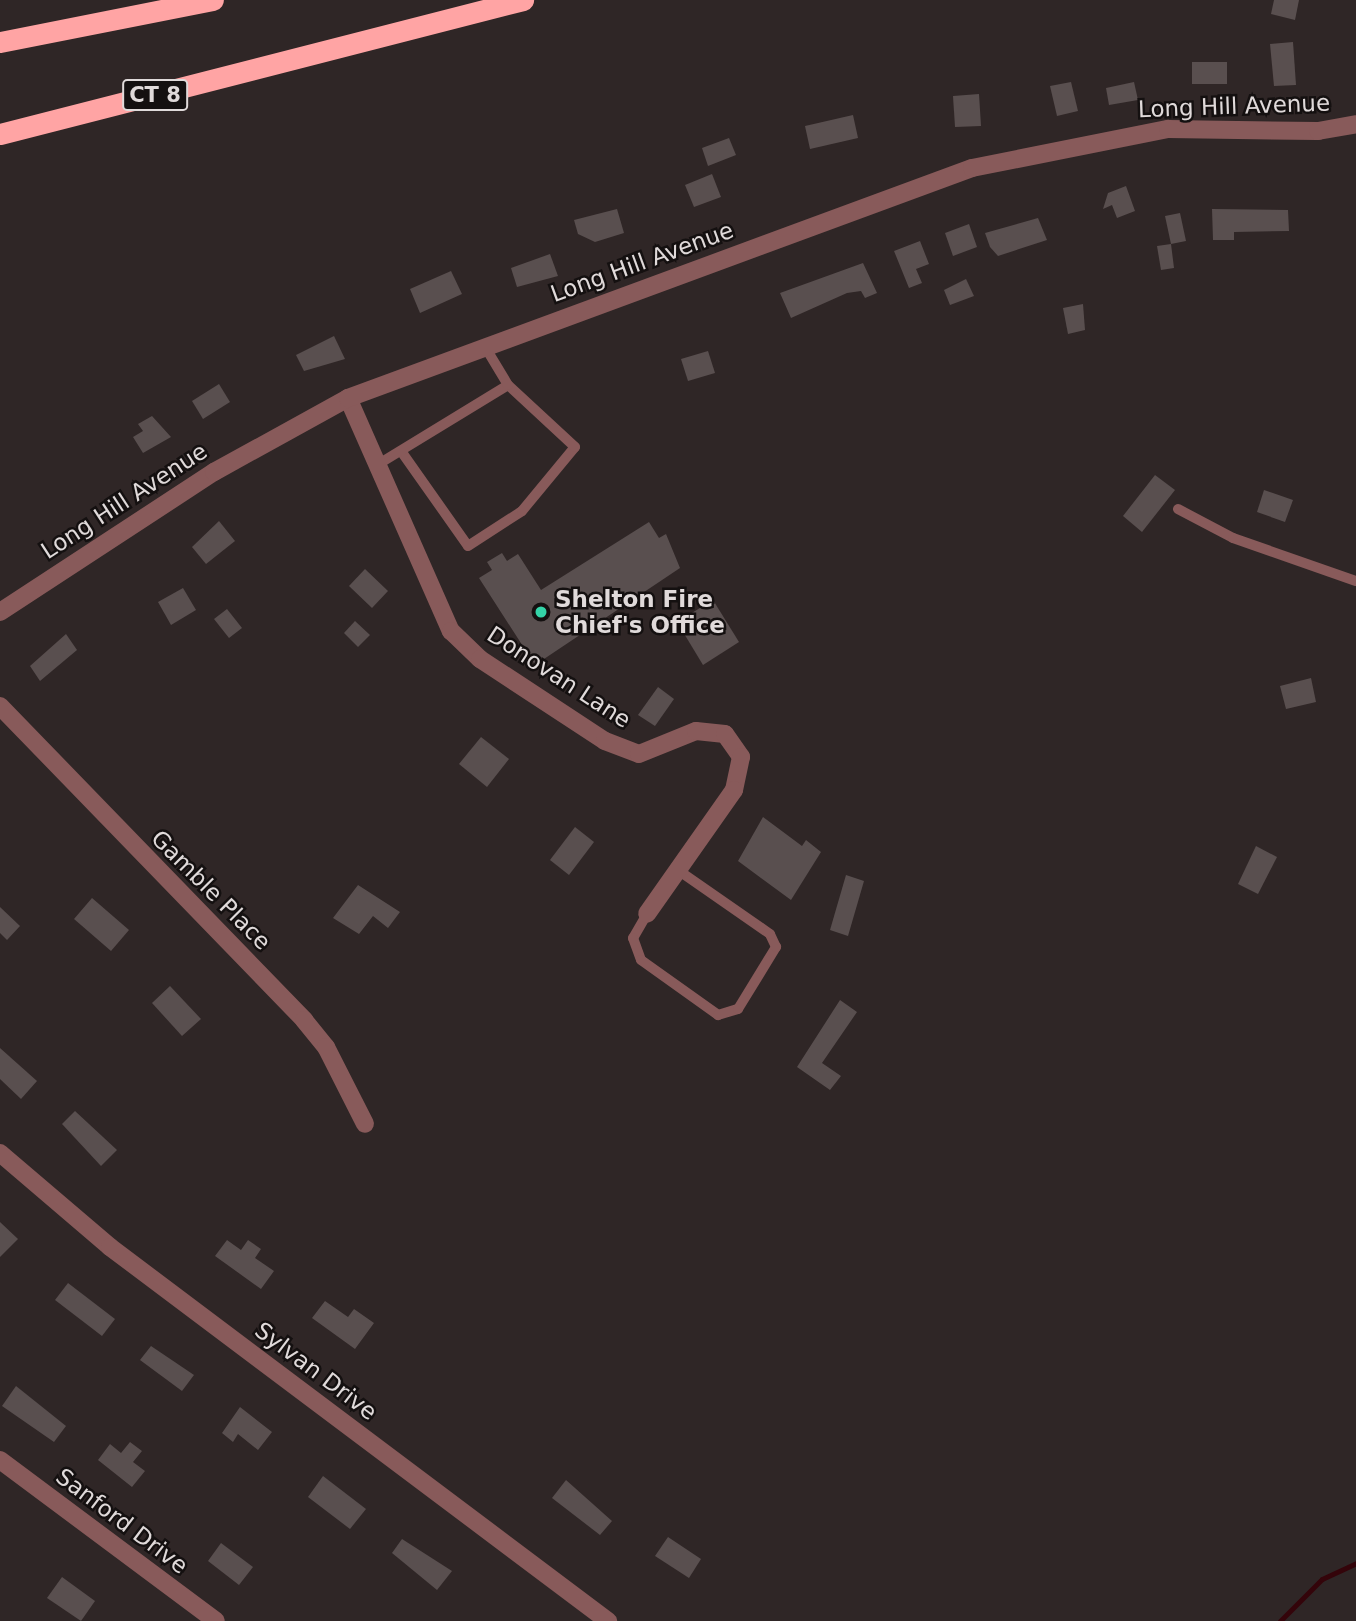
<!DOCTYPE html>
<style>
body{margin:0}
#map{position:relative;width:1356px;height:1621px;overflow:hidden;background:#2f2626;font-family:"DejaVu Sans",sans-serif}
div>[style]{position:absolute}
[style*='--x']{left:calc(var(--x)*1px);top:calc(var(--y)*1px);width:calc(var(--w)*1px);rotate:calc(var(--a)*1deg)}
.stream>*{height:5px;margin:-2.5px;padding:0 2.5px;transform-origin:2.5px;border-radius:2.5px;background:#34040a}
.building>*{inset:0;background:#594f4f}
.service>*{height:10px;margin:-5px;padding:0 5px;transform-origin:5px;border-radius:5px;background:#885a5a}
.minor>*{height:18px;margin:-9px;padding:0 9px;transform-origin:9px;border-radius:9px;background:#885a5a}
.tertiary>*{height:18px;margin:-9px;padding:0 9px;transform-origin:9px;border-radius:9px;background:#885a5a}
.motorway>*{height:21px;margin:-10.5px;padding:0 10.5px;transform-origin:10.5px;border-radius:10.5px;background:#ffa4a4}
.dots>*{width:19px;height:19px;translate:-50% -50%;box-sizing:border-box;border:4px solid #141010;border-radius:50%}
span{translate:-50% -50%;white-space:nowrap;text-align:center;line-height:1.15;-webkit-text-stroke:5px #141010;paint-order:stroke}
.shield-label span{padding:2px 5px;background:#141010;border:2px solid;border-radius:5px;-webkit-text-stroke-width:0}
.shield-label{font-size:21px;color:#e0dada;font-weight:700}
.street-label{font-size:23px;color:#e0dada}
.poi-label{font-size:23px;color:#e0dada;font-weight:700}
.left{translate:0 -50%;text-align:left}
</style>
<div id="map">
<div class="stream">
<i style="--x:1280;--y:1621;--w:59;--a:-45"></i>
<i style="--x:1322;--y:1579;--w:38;--a:-25"></i>
</div>
<div class="building">
<i style="clip-path:polygon(1274px 0,1299px 0,1295px 20px,1271px 14px)"></i>
<i style="clip-path:polygon(1293px 42px,1296px 85px,1274px 86px,1270px 44px)"></i>
<i style="clip-path:polygon(1192px 62px,1227px 62px,1227px 84px,1192px 84px)"></i>
<i style="clip-path:polygon(1071px 82px,1078px 111px,1057px 116px,1050px 86px)"></i>
<i style="clip-path:polygon(1134px 82px,1138px 100px,1109px 105px,1106px 88px)"></i>
<i style="clip-path:polygon(979px 94px,981px 126px,955px 127px,953px 96px)"></i>
<i style="clip-path:polygon(853px 115px,858px 138px,810px 149px,805px 126px)"></i>
<i style="clip-path:polygon(729px 138px,736px 155px,708px 166px,702px 148px)"></i>
<i style="clip-path:polygon(712px 174px,721px 197px,694px 207px,685px 185px)"></i>
<i style="clip-path:polygon(1126px 186px,1135px 211px,1117px 218px,1112px 205px,1103px 209px,1108px 193px)"></i>
<i style="clip-path:polygon(617px 209px,624px 233px,595px 242px,578px 234px,574px 220px)"></i>
<i style="clip-path:polygon(1212px 209px,1288px 210px,1289px 231px,1234px 232px,1234px 240px,1213px 240px)"></i>
<i style="clip-path:polygon(1180px 213px,1186px 241px,1171px 244px,1165px 216px)"></i>
<i style="clip-path:polygon(1038px 218px,1047px 240px,998px 256px,990px 247px,985px 233px)"></i>
<i style="clip-path:polygon(969px 224px,977px 247px,953px 256px,945px 233px)"></i>
<i style="clip-path:polygon(920px 241px,929px 264px,916px 269px,922px 283px,909px 288px,894px 251px)"></i>
<i style="clip-path:polygon(1171px 244px,1174px 268px,1161px 270px,1157px 246px)"></i>
<i style="clip-path:polygon(550px 254px,558px 276px,517px 287px,511px 268px)"></i>
<i style="clip-path:polygon(863px 263px,877px 293px,865px 298px,861px 291px,847px 293px,791px 318px,780px 293px)"></i>
<i style="clip-path:polygon(451px 271px,462px 294px,420px 313px,410px 289px)"></i>
<i style="clip-path:polygon(966px 279px,974px 296px,950px 305px,944px 290px)"></i>
<i style="clip-path:polygon(1083px 304px,1085px 330px,1068px 334px,1063px 308px)"></i>
<i style="clip-path:polygon(334px 336px,345px 359px,304px 371px,296px 355px)"></i>
<i style="clip-path:polygon(708px 351px,715px 373px,688px 381px,681px 359px)"></i>
<i style="clip-path:polygon(219px 384px,230px 402px,203px 419px,192px 401px)"></i>
<i style="clip-path:polygon(152px 416px,171px 437px,143px 453px,133px 437px,143px 431px,138px 424px)"></i>
<i style="clip-path:polygon(1155px 475px,1175px 490px,1142px 532px,1123px 516px)"></i>
<i style="clip-path:polygon(1264px 490px,1293px 500px,1285px 522px,1257px 512px)"></i>
<i style="clip-path:polygon(219px 521px,235px 541px,206px 564px,192px 547px)"></i>
<i style="clip-path:polygon(649px 522px,659px 538px,666px 534px,680px 568px,535px 665px,479px 578px,492px 570px,487px 562px,502px 553px,507px 561px,518px 554px,541px 590px)"></i>
<i style="clip-path:polygon(365px 569px,388px 591px,372px 608px,349px 586px)"></i>
<i style="clip-path:polygon(183px 588px,196px 610px,171px 625px,158px 602px)"></i>
<i style="clip-path:polygon(713px 600px,739px 642px,703px 665px,677px 622px)"></i>
<i style="clip-path:polygon(227px 609px,242px 628px,229px 638px,214px 619px)"></i>
<i style="clip-path:polygon(355px 621px,370px 635px,358px 647px,344px 633px)"></i>
<i style="clip-path:polygon(66px 634px,77px 650px,40px 681px,30px 666px)"></i>
<i style="clip-path:polygon(1311px 678px,1316px 702px,1286px 709px,1280px 686px)"></i>
<i style="clip-path:polygon(658px 687px,674px 699px,655px 726px,638px 715px)"></i>
<i style="clip-path:polygon(481px 737px,509px 759px,487px 787px,459px 764px)"></i>
<i style="clip-path:polygon(763px 817px,802px 846px,806px 840px,821px 852px,791px 900px,738px 861px)"></i>
<i style="clip-path:polygon(575px 827px,594px 842px,569px 875px,550px 860px)"></i>
<i style="clip-path:polygon(1256px 846px,1277px 857px,1258px 894px,1238px 884px)"></i>
<i style="clip-path:polygon(846px 875px,864px 881px,848px 936px,830px 930px)"></i>
<i style="clip-path:polygon(358px 885px,400px 912px,388px 928px,373px 916px,359px 934px,333px 918px)"></i>
<i style="clip-path:polygon(92px 898px,129px 930px,111px 951px,74px 919px)"></i>
<i style="clip-path:polygon(0 907px,20px 926px,7px 940px,0 933px)"></i>
<i style="clip-path:polygon(170px 986px,201px 1019px,182px 1036px,152px 1003px)"></i>
<i style="clip-path:polygon(840px 1000px,857px 1012px,822px 1063px,841px 1076px,830px 1090px,797px 1067px)"></i>
<i style="clip-path:polygon(0 1048px,37px 1081px,21px 1099px,0 1079px)"></i>
<i style="clip-path:polygon(75px 1111px,117px 1150px,101px 1166px,62px 1124px)"></i>
<i style="clip-path:polygon(0 1222px,18px 1239px,0 1257px)"></i>
<i style="clip-path:polygon(227px 1240px,241px 1250px,248px 1240px,261px 1249px,255px 1258px,274px 1271px,261px 1289px,215px 1256px)"></i>
<i style="clip-path:polygon(68px 1283px,115px 1319px,102px 1336px,55px 1300px)"></i>
<i style="clip-path:polygon(325px 1301px,348px 1317px,354px 1309px,374px 1323px,355px 1349px,312px 1318px)"></i>
<i style="clip-path:polygon(151px 1346px,194px 1375px,182px 1391px,140px 1360px)"></i>
<i style="clip-path:polygon(16px 1386px,66px 1426px,54px 1442px,2px 1406px)"></i>
<i style="clip-path:polygon(240px 1407px,272px 1432px,258px 1450px,238px 1434px,233px 1442px,222px 1433px)"></i>
<i style="clip-path:polygon(130px 1442px,142px 1451px,133px 1462px,145px 1471px,132px 1487px,98px 1460px,110px 1444px,121px 1453px)"></i>
<i style="clip-path:polygon(323px 1476px,366px 1509px,350px 1529px,308px 1497px)"></i>
<i style="clip-path:polygon(566px 1480px,612px 1521px,600px 1535px,552px 1498px)"></i>
<i style="clip-path:polygon(668px 1537px,701px 1559px,689px 1578px,655px 1556px)"></i>
<i style="clip-path:polygon(402px 1539px,452px 1571px,437px 1590px,392px 1553px)"></i>
<i style="clip-path:polygon(221px 1543px,253px 1567px,239px 1585px,208px 1561px)"></i>
<i style="clip-path:polygon(62px 1577px,95px 1601px,81px 1621px,47px 1598px)"></i>
</div>
<div class="service">
<i style="--x:401;--y:451;--w:116;--a:54.8"></i>
<i style="--x:468;--y:546;--w:64;--a:-32.9"></i>
<i style="--x:522;--y:511;--w:83;--a:-50.4"></i>
<i style="--x:575;--y:447;--w:91;--a:-137.2"></i>
<i style="--x:377;--y:465;--w:153;--a:-31.4"></i>
<i style="--x:508;--y:385;--w:47;--a:-121"></i>
<i style="--x:1178;--y:509;--w:62;--a:27.8"></i>
<i style="--x:1233;--y:538;--w:130;--a:19.3"></i>
<i style="--x:647;--y:914;--w:28;--a:120"></i>
<i style="--x:633;--y:938;--w:23;--a:70"></i>
<i style="--x:641;--y:960;--w:95;--a:35.5"></i>
<i style="--x:718;--y:1015;--w:21;--a:-17"></i>
<i style="--x:738;--y:1009;--w:73;--a:-58.5"></i>
<i style="--x:776;--y:947;--w:14;--a:-115"></i>
<i style="--x:770;--y:934;--w:112;--a:-145.2"></i>
</div>
<div class="minor">
<i style="--x:348;--y:398;--w:255;--a:66.2"></i>
<i style="--x:451;--y:631;--w:40;--a:44"></i>
<i style="--x:480;--y:659;--w:149;--a:33.3"></i>
<i style="--x:605;--y:741;--w:36;--a:21"></i>
<i style="--x:639;--y:754;--w:61;--a:-22"></i>
<i style="--x:696;--y:731;--w:29;--a:6"></i>
<i style="--x:725;--y:734;--w:28;--a:55"></i>
<i style="--x:741;--y:757;--w:34;--a:102"></i>
<i style="--x:734;--y:790;--w:151;--a:125.1"></i>
<i style="--x:0;--y:706;--w:437;--a:45.9"></i>
<i style="--x:304;--y:1020;--w:35;--a:51"></i>
<i style="--x:326;--y:1047;--w:86;--a:63.1"></i>
<i style="--x:0;--y:1153;--w:145;--a:40.5"></i>
<i style="--x:110;--y:1247;--w:623;--a:36.91"></i>
<i style="--x:0;--y:1460;--w:269;--a:36.7"></i>
</div>
<div class="tertiary">
<i style="--x:0;--y:612;--w:256;--a:-33.2"></i>
<i style="--x:214;--y:472;--w:153;--a:-28.9"></i>
<i style="--x:348;--y:398;--w:665;--a:-20.23"></i>
<i style="--x:972;--y:168;--w:200;--a:-11.3"></i>
<i style="--x:1168;--y:129;--w:150;--a:0.8"></i>
<i style="--x:1318;--y:131;--w:39;--a:-10"></i>
</div>
<div class="motorway">
<i style="--x:0;--y:42;--w:217;--a:-11.2"></i>
<i style="--x:0;--y:134;--w:540;--a:-14.37"></i>
</div>
<div class="dots">
<i style="left:541px;top:612px;background:#34d4a8"></i>
</div>
<div class="shield-label">
<span style="left:155px;top:95px">CT 8</span>
</div>
<div class="street-label">
<span style="left:1234px;top:106px;rotate:-2deg">Long Hill Avenue</span>
<span style="left:642px;top:262px;rotate:-20deg">Long Hill Avenue</span>
<span style="left:124px;top:501px;rotate:-33deg">Long Hill Avenue</span>
<span style="left:559px;top:677px;rotate:33deg">Donovan Lane</span>
<span style="left:211px;top:890px;rotate:45deg">Gamble Place</span>
<span style="left:316px;top:1371px;rotate:37deg">Sylvan Drive</span>
<span style="left:122px;top:1521px;rotate:37deg">Sanford Drive</span>
</div>
<div class="poi-label">
<span class="left" style="left:555px;top:612px">Shelton Fire<br>Chief's Office</span>
</div>
</div>
